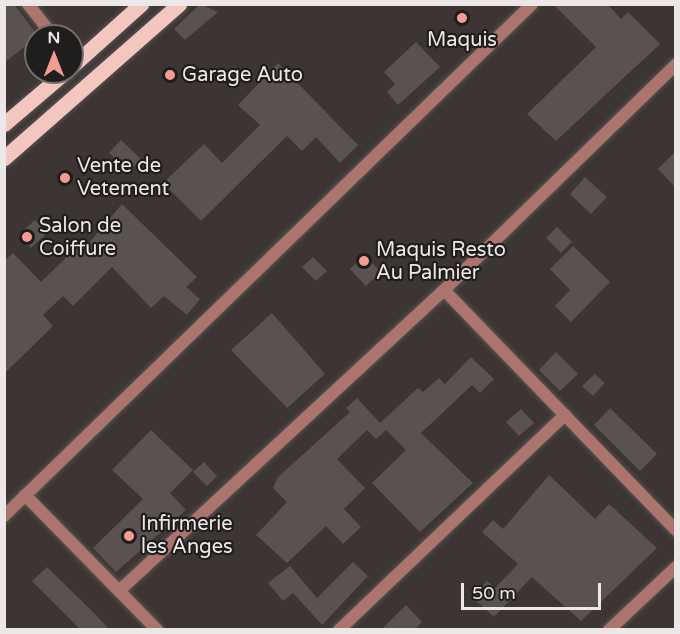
<!DOCTYPE html>
<style>
body{margin:0}
#map{position:relative;width:680px;height:634px;overflow:hidden;background:#3c3534;font-family:"Varela Round",sans-serif}
div>[style]{position:absolute}
[style*='--x']{left:calc(var(--x)*1px);top:calc(var(--y)*1px);width:calc(var(--w)*1px);rotate:calc(var(--a)*1deg)}
.building>*{inset:0;background:#5a5251}
.roads{filter:drop-shadow(0 0 2px #585251) drop-shadow(0 0 2px #585251)}
.street>*{height:12px;margin:-6px;padding:0 6px;transform-origin:6px;border-radius:6px;background:#ab756d}
.primary>*{height:15px;margin:-7.5px;padding:0 7.5px;transform-origin:7.5px;border-radius:7.5px;background:#f3c6bf}
.dots>*{width:16px;height:16px;translate:-50% -50%;box-sizing:border-box;border:3px solid #201d1d;border-radius:50%}
span{translate:-50% -50%;white-space:nowrap;text-align:center;line-height:1.15;-webkit-text-stroke:4.5px #201d1d;paint-order:stroke}
.poi-label{font-size:20px;color:#ece8e7}
.left{translate:0 -50%;text-align:left}
.frame{position:absolute;inset:0;border:6px solid #ece8e7;pointer-events:none}
.north{position:absolute;left:24px;top:24px;width:60px;height:60px;box-sizing:border-box;background:#201d1d;border:2px solid #726e6e;border-radius:50%;rotate:0deg;font-size:16px;font-weight:700;line-height:24px;text-align:center;color:#ece8e7}
.north::after{content:'';display:block;margin:auto;width:21px;height:27px;background:#f59c91;clip-path:polygon(50% 0,100% 100%,50% 72%,0 100%)}
.scale{position:absolute;left:461px;top:583px;width:140px;height:27px;box-sizing:border-box;border:3px solid #ece8e7;border-top:0;padding-left:8px;font-size:18px;line-height:21px;white-space:nowrap;color:#ece8e7;-webkit-text-stroke:4px #201d1d;paint-order:stroke}
</style>
<div id="map">
<div class="building">
<i style="clip-path:polygon(4px 4px,14px 4px,38px 36px,4px 63px)"></i>
<i style="clip-path:polygon(200px 4px,218px 12px,185px 40px,174px 29px)"></i>
<i style="clip-path:polygon(553px 4px,607px 4px,621px 19px,628px 12px,660px 44px,556px 141px,527px 114px,596px 47px)"></i>
<i style="clip-path:polygon(416px 42px,440px 67px,398px 105px,387px 92px,395px 84px,384px 72px)"></i>
<i style="clip-path:polygon(278px 63px,358px 145px,340px 163px,316px 137px,302px 151px,287px 136px,201px 221px,163px 183px,204px 144px,222px 163px,260px 125px,238px 105px)"></i>
<i style="clip-path:polygon(121px 140px,141px 159px,129px 172px,109px 153px)"></i>
<i style="clip-path:polygon(675px 152px,675px 187px,658px 169px)"></i>
<i style="clip-path:polygon(585px 177px,607px 197px,591px 214px,570px 194px)"></i>
<i style="clip-path:polygon(122px 204px,197px 277px,186px 287px,200px 299px,187px 315px,164px 296px,151px 308px,112px 267px,73px 306px,63px 296px,43px 315px,53px 326px,4px 374px,4px 261px,13px 253px,41px 282px,77px 247px,82px 251px)"></i>
<i style="clip-path:polygon(35px 220px,47px 233px,31px 248px,18px 235px)"></i>
<i style="clip-path:polygon(557px 227px,572px 242px,561px 253px,546px 238px)"></i>
<i style="clip-path:polygon(573px 246px,610px 282px,571px 322px,555px 306px,570px 290px,550px 269px)"></i>
<i style="clip-path:polygon(364px 255px,381px 272px,366px 286px,350px 269px)"></i>
<i style="clip-path:polygon(313px 257px,327px 271px,316px 281px,302px 267px)"></i>
<i style="clip-path:polygon(272px 313px,325px 374px,287px 408px,231px 350px)"></i>
<i style="clip-path:polygon(556px 352px,578px 374px,560px 391px,539px 370px)"></i>
<i style="clip-path:polygon(471px 357px,494px 379px,480px 393px,472px 385px,421px 433px,473px 483px,420px 532px,372px 483px,406px 450px,386px 430px,376px 439px,367px 430px,337px 459px,365px 488px,344px 509px,361px 527px,343px 544px,326px 526px,287px 563px,256px 535px,287px 502px,273px 488px,278px 477px,350px 412px,346px 408px,357px 398px,380px 423px,418px 388px,423px 392px,439px 378px,445px 384px)"></i>
<i style="clip-path:polygon(595px 374px,605px 383px,593px 396px,582px 386px)"></i>
<i style="clip-path:polygon(610px 408px,657px 454px,640px 471px,594px 425px)"></i>
<i style="clip-path:polygon(521px 409px,534px 423px,519px 436px,506px 422px)"></i>
<i style="clip-path:polygon(151px 430px,193px 470px,170px 493px,186px 510px,116px 572px,93px 548px,143px 499px,112px 470px)"></i>
<i style="clip-path:polygon(204px 462px,217px 476px,207px 486px,193px 472px)"></i>
<i style="clip-path:polygon(549px 475px,595px 519px,609px 504px,657px 548px,581px 621px,532px 577px,494px 617px,472px 597px,487px 581px,495px 588px,518px 564px,482px 532px,493px 520px,503px 529px)"></i>
<i style="clip-path:polygon(353px 562px,368px 576px,322px 625px,293px 593px,283px 601px,268px 583px,290px 566px,317px 598px)"></i>
<i style="clip-path:polygon(47px 567px,93px 612px,110px 630px,81px 630px,32px 581px)"></i>
<i style="clip-path:polygon(406px 605px,422px 622px,414px 630px,381px 630px)"></i>
</div>
<div class="roads">
<div class="street">
<i style="--x:28;--y:4;--w:41;--a:52"></i>
<i style="--x:444;--y:290;--w:334;--a:46"></i>
<i style="--x:25;--y:495;--w:189;--a:45.6"></i>
<i style="--x:4;--y:516;--w:735;--a:-44.12"></i>
<i style="--x:119;--y:591;--w:443;--a:-42.8"></i>
<i style="--x:444;--y:290;--w:324;--a:-44.2"></i>
<i style="--x:339;--y:630;--w:312;--a:-43.6"></i>
<i style="--x:609;--y:630;--w:92;--a:-43.2"></i>
</div>
<div class="primary">
<i style="--x:72;--y:66;--w:93;--a:-41.9"></i>
<i style="--x:4;--y:124;--w:80;--a:-40.4"></i>
<i style="--x:4;--y:158;--w:233;--a:-41.3"></i>
</div>
</div>
<div class="dots">
<i style="left:462px;top:18px;background:#f59c91"></i>
<i style="left:170px;top:75px;background:#f59c91"></i>
<i style="left:65px;top:178px;background:#f59c91"></i>
<i style="left:27px;top:237px;background:#f59c91"></i>
<i style="left:364px;top:261px;background:#f59c91"></i>
<i style="left:129px;top:536px;background:#f59c91"></i>
</div>
<div class="poi-label">
<span style="left:462px;top:40px">Maquis</span>
<span class="left" style="left:182px;top:75px">Garage Auto</span>
<span class="left" style="left:77px;top:178px">Vente de<br>Vetement</span>
<span class="left" style="left:39px;top:238px">Salon de<br>Coiffure</span>
<span class="left" style="left:376px;top:262px">Maquis Resto<br>Au Palmier</span>
<span class="left" style="left:141px;top:536px">Infirmerie<br>les Anges</span>
</div>
<div class="frame"></div>
<div class="north">N</div>
<div class="scale">50 m</div>
</div>
